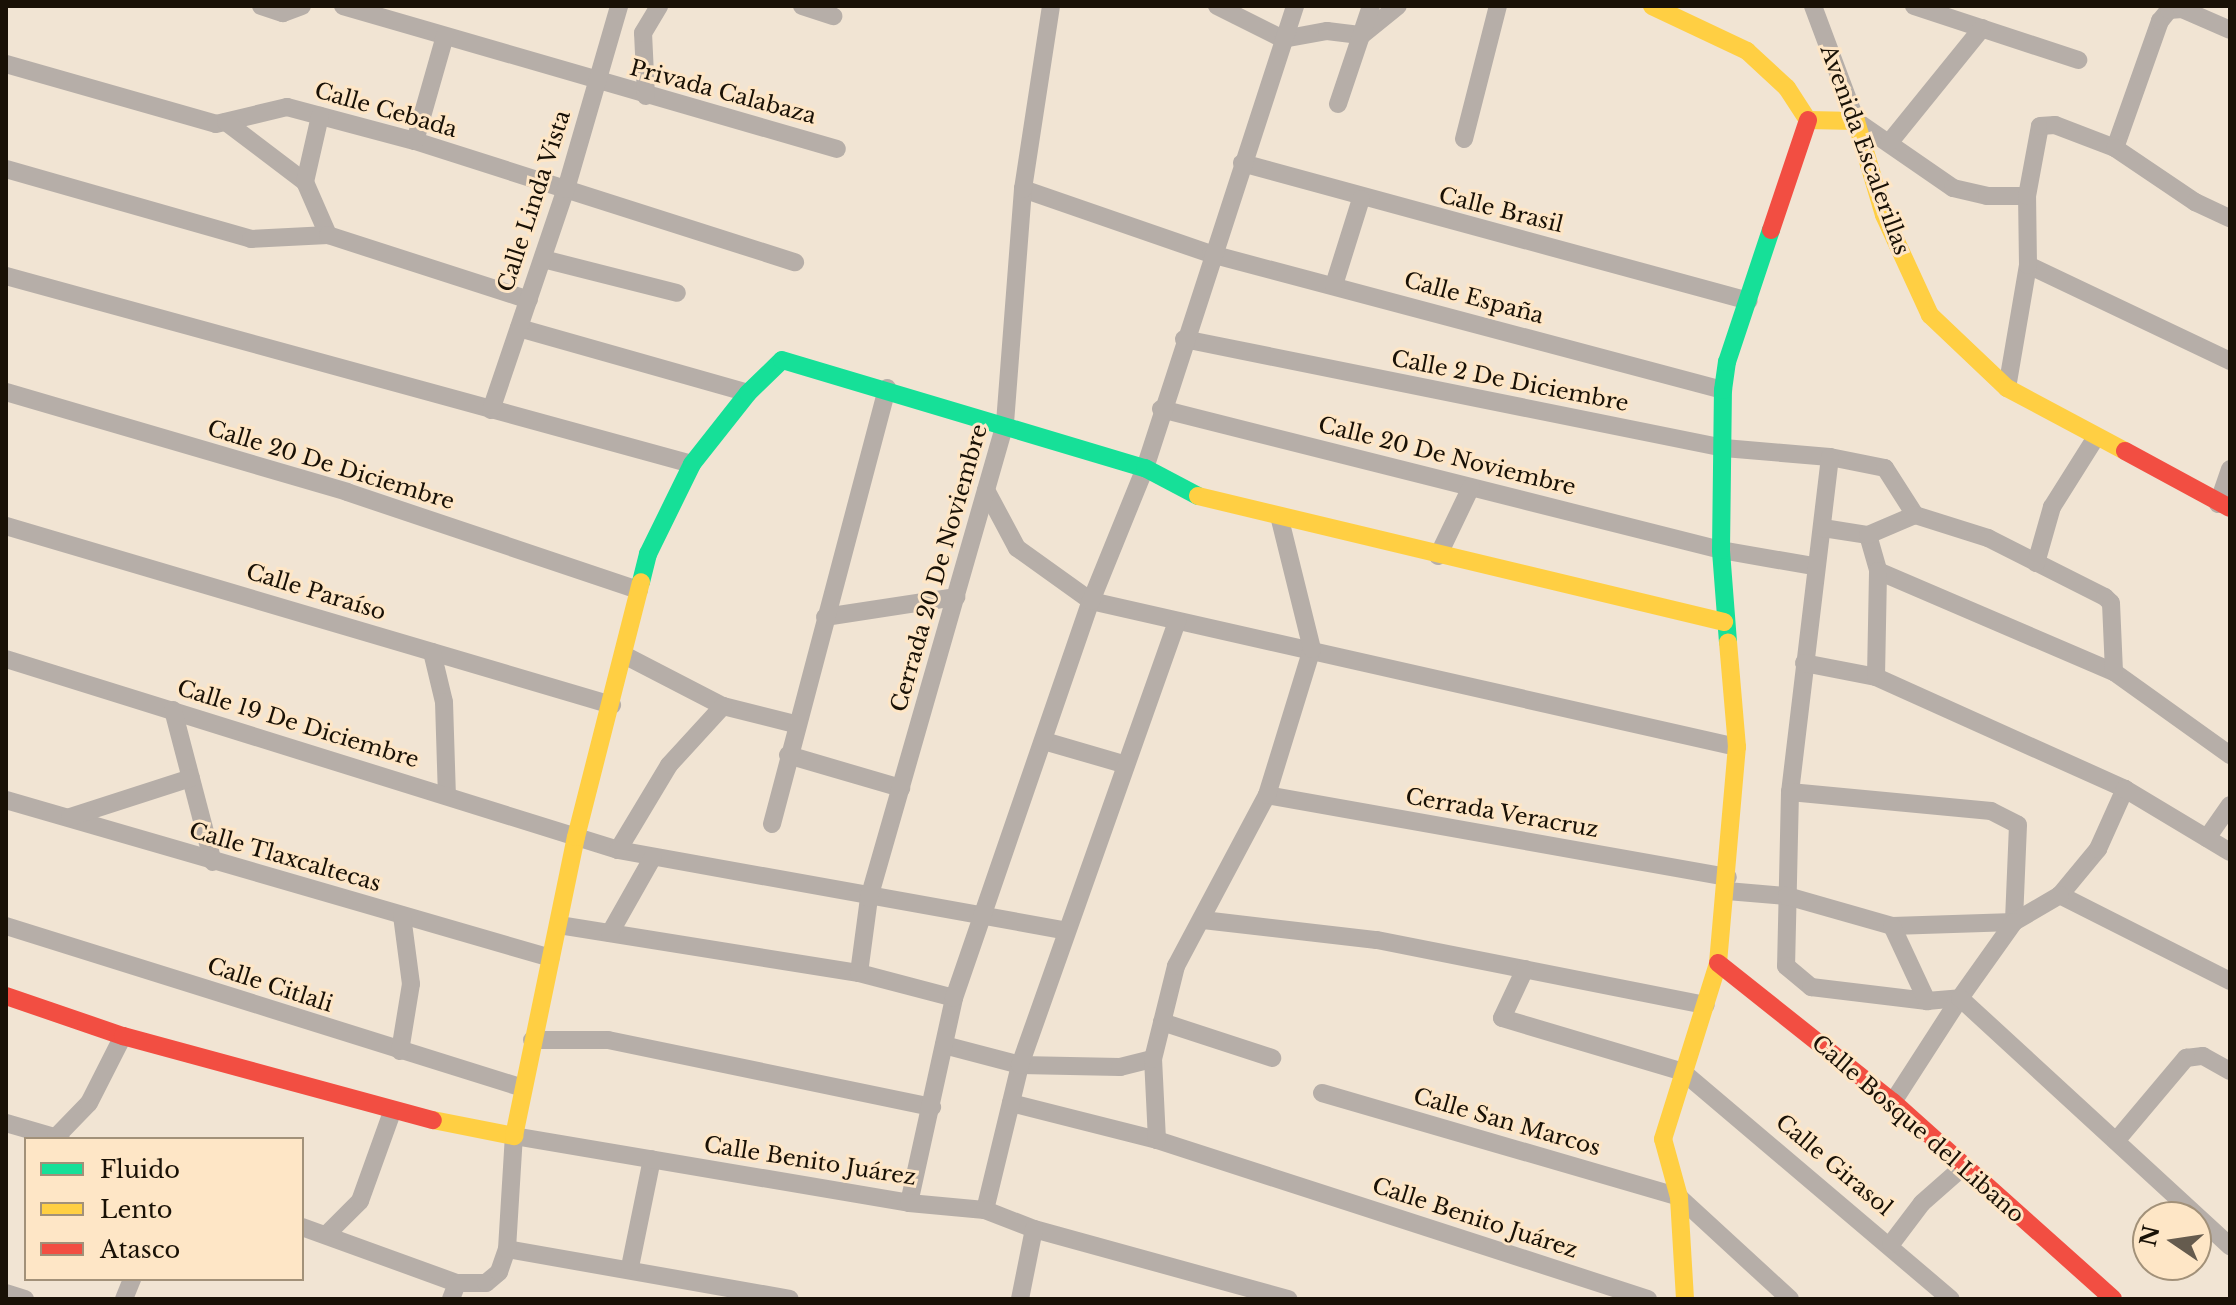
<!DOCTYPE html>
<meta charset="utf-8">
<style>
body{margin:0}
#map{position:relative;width:2236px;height:1305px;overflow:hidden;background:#f1e4d3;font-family:"Libre Baskerville",serif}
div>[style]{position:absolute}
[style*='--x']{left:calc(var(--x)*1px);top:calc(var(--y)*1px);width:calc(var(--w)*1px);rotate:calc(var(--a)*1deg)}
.street>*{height:18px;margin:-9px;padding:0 9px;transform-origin:9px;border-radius:9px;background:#b6aea8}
.fast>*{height:18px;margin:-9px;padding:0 9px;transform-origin:9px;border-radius:9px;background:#16e098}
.slow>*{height:18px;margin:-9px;padding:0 9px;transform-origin:9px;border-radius:9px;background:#ffcf43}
.jam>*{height:18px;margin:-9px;padding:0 9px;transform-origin:9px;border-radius:9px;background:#f24e42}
span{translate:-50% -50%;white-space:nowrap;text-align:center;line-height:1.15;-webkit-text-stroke:6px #fee6c6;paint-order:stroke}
.street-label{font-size:22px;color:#191106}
.frame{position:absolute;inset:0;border:8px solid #191106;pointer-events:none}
.legend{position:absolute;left:24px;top:1137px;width:280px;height:144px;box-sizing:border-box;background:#fee6c6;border:2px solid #a29179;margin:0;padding:10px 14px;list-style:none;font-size:24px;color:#191106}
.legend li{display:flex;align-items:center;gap:16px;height:40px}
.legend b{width:40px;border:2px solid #a29179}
.north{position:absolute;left:2132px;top:1201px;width:80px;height:80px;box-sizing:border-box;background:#fee6c6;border:2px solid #a29179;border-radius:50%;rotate:283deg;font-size:22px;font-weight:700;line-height:32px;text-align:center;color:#191106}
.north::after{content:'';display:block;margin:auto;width:28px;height:36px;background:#655b4e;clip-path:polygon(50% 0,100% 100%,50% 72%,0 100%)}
</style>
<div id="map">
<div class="street">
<i style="--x:261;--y:6;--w:23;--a:18"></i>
<i style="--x:283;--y:13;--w:20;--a:-20"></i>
<i style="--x:343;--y:6;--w:514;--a:16.14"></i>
<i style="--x:802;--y:6;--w:33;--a:18"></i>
<i style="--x:1217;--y:6;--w:74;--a:26.6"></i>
<i style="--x:1283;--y:39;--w:45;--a:-10.3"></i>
<i style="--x:1327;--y:31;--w:35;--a:7"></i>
<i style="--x:1362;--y:35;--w:46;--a:-38.9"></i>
<i style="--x:1813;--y:6;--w:123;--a:69.5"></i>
<i style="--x:1856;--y:121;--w:118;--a:34.6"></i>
<i style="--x:1953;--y:188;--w:35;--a:13"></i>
<i style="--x:1987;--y:196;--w:40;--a:0"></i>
<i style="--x:1914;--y:6;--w:173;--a:18.2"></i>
<i style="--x:6;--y:64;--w:218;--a:15.9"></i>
<i style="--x:216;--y:124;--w:73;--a:-13.5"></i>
<i style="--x:287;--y:107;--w:132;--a:14.9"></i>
<i style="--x:415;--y:141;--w:399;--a:17.7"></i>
<i style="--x:646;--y:96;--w:63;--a:-92.7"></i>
<i style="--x:643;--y:33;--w:31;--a:-59"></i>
<i style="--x:1338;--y:104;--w:103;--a:-71.4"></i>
<i style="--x:226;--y:122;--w:99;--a:37.2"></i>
<i style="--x:305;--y:182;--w:58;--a:66.5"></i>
<i style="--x:1464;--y:139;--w:137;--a:-75.7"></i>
<i style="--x:415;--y:141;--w:109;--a:-74.1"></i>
<i style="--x:1889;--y:143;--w:148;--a:-51"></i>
<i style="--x:2115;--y:148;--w:135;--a:-70.5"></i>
<i style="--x:2160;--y:21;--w:14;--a:-51"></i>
<i style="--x:2169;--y:10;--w:13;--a:-4"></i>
<i style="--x:2182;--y:9;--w:52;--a:23.6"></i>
<i style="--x:1242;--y:163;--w:525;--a:15.23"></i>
<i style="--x:6;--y:169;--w:255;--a:15.9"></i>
<i style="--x:251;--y:239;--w:77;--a:-3"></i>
<i style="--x:328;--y:235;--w:211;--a:17.9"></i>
<i style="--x:305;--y:182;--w:68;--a:-77.2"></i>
<i style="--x:1023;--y:189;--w:199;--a:19.1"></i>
<i style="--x:1211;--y:254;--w:530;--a:14.88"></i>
<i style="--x:543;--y:259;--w:138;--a:14.2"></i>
<i style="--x:2028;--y:265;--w:224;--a:25.4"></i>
<i style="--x:6;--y:276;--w:711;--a:15.33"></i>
<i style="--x:1334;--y:285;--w:90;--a:-72.6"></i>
<i style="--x:519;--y:328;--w:238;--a:15.8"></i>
<i style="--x:1184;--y:339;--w:551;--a:11.41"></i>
<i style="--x:1724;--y:448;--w:106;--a:4.9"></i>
<i style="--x:1830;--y:457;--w:56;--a:11.3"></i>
<i style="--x:1885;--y:468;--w:56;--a:57.4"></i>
<i style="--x:2007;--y:388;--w:125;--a:-80.3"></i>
<i style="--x:2028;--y:265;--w:69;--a:-90.8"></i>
<i style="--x:2027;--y:196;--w:71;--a:-79.5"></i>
<i style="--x:2040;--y:126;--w:15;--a:-4"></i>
<i style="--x:2055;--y:125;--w:64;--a:21"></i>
<i style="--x:2115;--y:148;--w:97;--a:34"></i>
<i style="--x:2195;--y:202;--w:38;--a:25"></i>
<i style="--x:6;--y:392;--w:355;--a:16.3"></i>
<i style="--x:347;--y:492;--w:308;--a:18.6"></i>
<i style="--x:1161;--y:409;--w:577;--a:14.13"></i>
<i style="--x:1721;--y:550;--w:93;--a:9.9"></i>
<i style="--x:491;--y:410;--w:233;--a:-71.3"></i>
<i style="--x:566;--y:189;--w:191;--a:-73.8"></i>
<i style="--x:1830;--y:457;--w:337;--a:96.8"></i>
<i style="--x:1790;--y:792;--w:174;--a:91.3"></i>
<i style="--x:1786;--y:966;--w:33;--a:40"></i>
<i style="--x:1811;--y:987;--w:117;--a:6.9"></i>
<i style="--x:1927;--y:1001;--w:33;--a:-5"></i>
<i style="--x:1960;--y:998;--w:124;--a:122.8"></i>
<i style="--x:986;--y:490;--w:66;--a:61.9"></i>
<i style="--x:1017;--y:548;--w:91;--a:35.6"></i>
<i style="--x:1091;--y:601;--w:662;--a:12.74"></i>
<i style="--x:2218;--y:504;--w:37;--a:-71"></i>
<i style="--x:6;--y:526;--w:632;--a:16.46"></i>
<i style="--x:1823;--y:528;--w:46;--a:8.8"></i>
<i style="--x:1868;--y:535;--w:37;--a:74"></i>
<i style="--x:1878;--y:571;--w:257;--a:23.2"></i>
<i style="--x:2114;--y:672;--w:143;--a:35.6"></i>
<i style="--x:1868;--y:535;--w:51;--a:-23.1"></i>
<i style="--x:1915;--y:515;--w:77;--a:17.5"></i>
<i style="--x:1988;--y:538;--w:131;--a:26.8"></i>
<i style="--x:2105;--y:597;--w:8;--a:45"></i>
<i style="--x:2111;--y:603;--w:69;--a:87.5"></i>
<i style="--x:1438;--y:556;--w:76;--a:-64.4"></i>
<i style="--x:2036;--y:563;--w:58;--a:-74.1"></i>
<i style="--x:2052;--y:507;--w:83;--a:-57.8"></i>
<i style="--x:825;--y:617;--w:133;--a:-8.7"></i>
<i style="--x:432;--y:652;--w:51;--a:76.5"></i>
<i style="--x:444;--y:702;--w:94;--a:88.2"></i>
<i style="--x:624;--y:655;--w:111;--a:27.3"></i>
<i style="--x:723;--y:706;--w:74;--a:14"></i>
<i style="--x:6;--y:659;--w:641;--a:17.33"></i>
<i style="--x:618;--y:850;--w:455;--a:10.2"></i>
<i style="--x:1804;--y:663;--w:73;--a:11"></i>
<i style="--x:1876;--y:677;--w:273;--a:24.2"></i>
<i style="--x:1876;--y:677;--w:106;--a:-88.9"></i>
<i style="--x:173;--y:710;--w:157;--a:75.3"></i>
<i style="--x:1044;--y:741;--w:82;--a:16.2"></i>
<i style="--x:788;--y:755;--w:118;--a:16.3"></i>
<i style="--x:1790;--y:792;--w:202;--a:5.4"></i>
<i style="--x:1991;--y:811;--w:30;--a:27"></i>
<i style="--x:2018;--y:825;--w:97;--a:92.4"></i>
<i style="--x:2014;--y:922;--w:122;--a:178.1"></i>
<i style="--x:1267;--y:795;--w:468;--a:10.1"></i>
<i style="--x:6;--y:800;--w:567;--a:16.17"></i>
<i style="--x:70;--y:817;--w:127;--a:-17.9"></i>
<i style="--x:772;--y:824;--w:451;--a:-75.2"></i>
<i style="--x:2207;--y:838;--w:40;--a:-55.1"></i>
<i style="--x:618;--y:850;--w:99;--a:-59"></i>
<i style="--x:669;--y:765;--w:80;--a:-47.5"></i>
<i style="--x:1727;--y:891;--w:60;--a:4.8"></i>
<i style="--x:1787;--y:896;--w:109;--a:15.9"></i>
<i style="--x:1892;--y:926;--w:83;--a:65"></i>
<i style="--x:2060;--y:895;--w:60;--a:-50.4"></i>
<i style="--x:2098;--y:849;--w:66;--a:-65.8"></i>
<i style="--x:2125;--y:789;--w:122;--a:31"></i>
<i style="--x:1203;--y:920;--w:175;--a:6.6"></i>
<i style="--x:1377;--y:940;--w:335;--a:11.2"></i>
<i style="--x:559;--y:925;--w:304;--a:9.1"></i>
<i style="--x:859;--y:973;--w:98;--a:14.7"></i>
<i style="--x:6;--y:926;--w:539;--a:17.39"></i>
<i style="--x:610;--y:933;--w:87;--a:-60.5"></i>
<i style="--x:1525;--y:969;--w:54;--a:115.1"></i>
<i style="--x:1502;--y:1018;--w:189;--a:16.6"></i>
<i style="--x:1683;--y:1072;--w:351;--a:40.3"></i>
<i style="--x:859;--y:973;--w:76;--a:-82.4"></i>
<i style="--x:869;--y:898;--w:494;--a:-74"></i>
<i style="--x:1005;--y:423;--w:235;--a:-85.6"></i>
<i style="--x:1023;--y:189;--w:185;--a:-81.3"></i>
<i style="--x:2230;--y:981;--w:191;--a:-153.2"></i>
<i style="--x:2060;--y:895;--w:53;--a:149.6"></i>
<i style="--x:2014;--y:922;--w:93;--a:125.4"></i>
<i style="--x:1960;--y:998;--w:367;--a:42.6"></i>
<i style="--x:1162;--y:1022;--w:116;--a:18.1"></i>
<i style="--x:532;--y:1040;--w:76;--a:0"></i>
<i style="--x:608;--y:1040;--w:331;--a:11.7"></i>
<i style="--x:944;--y:1045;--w:79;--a:14.7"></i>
<i style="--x:1020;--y:1065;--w:100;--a:1.1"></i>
<i style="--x:1120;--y:1067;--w:34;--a:-14"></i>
<i style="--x:400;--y:1051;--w:68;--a:-80.7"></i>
<i style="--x:411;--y:984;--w:69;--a:-97.5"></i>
<i style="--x:1322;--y:1093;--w:372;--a:16.2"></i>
<i style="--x:1679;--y:1197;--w:151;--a:42.6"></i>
<i style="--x:1011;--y:1103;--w:151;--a:14.2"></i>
<i style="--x:1157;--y:1140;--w:516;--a:17.94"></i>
<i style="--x:6;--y:1123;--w:57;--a:16.2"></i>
<i style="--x:56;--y:1137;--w:47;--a:-45.9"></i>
<i style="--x:89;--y:1103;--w:75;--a:-63.1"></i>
<i style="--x:1157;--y:1140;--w:81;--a:-92.8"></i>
<i style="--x:1153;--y:1059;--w:96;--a:-76.1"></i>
<i style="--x:1176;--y:966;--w:194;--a:-62"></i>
<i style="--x:1267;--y:795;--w:153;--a:-72.9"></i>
<i style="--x:1312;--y:649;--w:137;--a:-103.9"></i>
<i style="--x:2116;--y:1141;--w:109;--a:-49.9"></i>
<i style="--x:2186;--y:1058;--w:17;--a:-7"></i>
<i style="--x:2203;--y:1056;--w:31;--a:29"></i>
<i style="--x:909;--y:1203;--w:210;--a:-77.6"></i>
<i style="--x:954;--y:998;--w:420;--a:-71"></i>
<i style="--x:1091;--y:601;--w:144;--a:-67.9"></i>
<i style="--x:1145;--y:468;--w:486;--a:-72"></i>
<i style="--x:985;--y:1210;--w:149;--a:-76.4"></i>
<i style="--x:1020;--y:1065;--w:471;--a:-70.5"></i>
<i style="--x:302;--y:1227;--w:165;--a:19.9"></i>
<i style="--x:326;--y:1235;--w:48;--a:-45"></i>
<i style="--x:360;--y:1201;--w:95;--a:-70.2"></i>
<i style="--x:1891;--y:1244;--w:51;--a:-52.9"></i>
<i style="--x:1922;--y:1203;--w:56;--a:-41.4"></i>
<i style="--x:507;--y:1249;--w:287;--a:10"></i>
<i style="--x:630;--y:1267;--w:110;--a:-78.5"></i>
<i style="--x:6;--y:1293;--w:20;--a:18"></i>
<i style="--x:124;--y:1299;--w:22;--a:-68"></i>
<i style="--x:451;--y:1299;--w:17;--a:-69"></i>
<i style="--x:457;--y:1283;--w:29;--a:0"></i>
<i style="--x:486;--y:1283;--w:17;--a:-40"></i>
<i style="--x:499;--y:1272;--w:24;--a:-71"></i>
<i style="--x:507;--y:1249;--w:113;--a:-86.5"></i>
<i style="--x:514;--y:1136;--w:401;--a:9.6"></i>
<i style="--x:909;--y:1203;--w:76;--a:5.3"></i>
<i style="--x:985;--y:1210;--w:53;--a:21.2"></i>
<i style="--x:1034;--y:1229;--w:264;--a:15.4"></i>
<i style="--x:1020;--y:1299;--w:71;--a:-78.7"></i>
</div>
<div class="fast">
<i style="--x:641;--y:582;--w:29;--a:-76"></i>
<i style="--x:648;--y:554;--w:100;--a:-63.9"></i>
<i style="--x:692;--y:464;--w:90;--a:-51.7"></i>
<i style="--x:748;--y:393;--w:47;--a:-44.1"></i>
<i style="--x:782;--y:360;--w:379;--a:16.6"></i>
<i style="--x:1145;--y:468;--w:60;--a:27.8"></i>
<i style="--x:1728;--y:642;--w:92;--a:-94.4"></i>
<i style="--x:1721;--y:550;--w:160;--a:-89.3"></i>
<i style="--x:1723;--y:390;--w:28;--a:-82"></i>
<i style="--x:1727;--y:362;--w:139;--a:-71.6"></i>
</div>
<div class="slow">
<i style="--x:1652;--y:6;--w:105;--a:25.3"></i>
<i style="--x:1747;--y:51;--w:54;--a:42.8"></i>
<i style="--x:1787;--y:88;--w:38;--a:57"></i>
<i style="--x:1808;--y:120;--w:48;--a:1.2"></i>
<i style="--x:1856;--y:121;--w:98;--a:73.4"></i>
<i style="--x:1884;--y:215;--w:110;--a:65.3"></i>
<i style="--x:1930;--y:315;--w:106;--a:43.5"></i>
<i style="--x:2007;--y:388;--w:134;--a:28.1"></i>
<i style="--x:1198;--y:496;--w:541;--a:13.47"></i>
<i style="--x:433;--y:1120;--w:83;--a:11.2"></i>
<i style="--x:514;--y:1136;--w:305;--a:-78.3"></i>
<i style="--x:576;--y:837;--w:263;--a:-75.7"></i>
<i style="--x:1685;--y:1299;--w:102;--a:-93.4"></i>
<i style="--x:1679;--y:1197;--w:60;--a:-105.4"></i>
<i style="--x:1663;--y:1139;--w:184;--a:-72.6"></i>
<i style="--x:1718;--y:963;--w:217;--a:-85"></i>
<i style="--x:1737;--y:747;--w:105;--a:-94.9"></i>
</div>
<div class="jam">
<i style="--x:1771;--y:230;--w:116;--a:-71.4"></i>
<i style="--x:2125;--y:451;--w:119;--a:28.5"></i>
<i style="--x:1718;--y:963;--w:223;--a:38.5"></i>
<i style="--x:1893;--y:1102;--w:295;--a:41.8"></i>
<i style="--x:6;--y:996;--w:124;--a:18.9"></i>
<i style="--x:123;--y:1036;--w:321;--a:15.2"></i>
</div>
<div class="street-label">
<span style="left:723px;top:92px;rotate:15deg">Privada Calabaza</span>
<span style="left:386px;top:110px;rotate:16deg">Calle Cebada</span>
<span style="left:1865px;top:150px;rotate:70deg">Avenida Escalerillas</span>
<span style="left:534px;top:201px;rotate:-72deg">Calle Linda Vista</span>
<span style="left:1501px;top:210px;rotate:14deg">Calle Brasil</span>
<span style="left:1474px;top:298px;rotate:15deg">Calle España</span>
<span style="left:1510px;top:381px;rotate:11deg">Calle 2 De Diciembre</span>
<span style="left:1447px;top:456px;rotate:14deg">Calle 20 De Noviembre</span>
<span style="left:331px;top:465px;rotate:17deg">Calle 20 De Diciembre</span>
<span style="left:939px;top:568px;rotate:-74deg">Cerrada 20 De Noviembre</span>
<span style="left:316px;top:592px;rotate:17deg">Calle Paraíso</span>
<span style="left:298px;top:724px;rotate:17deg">Calle 19 De Diciembre</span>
<span style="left:1502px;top:813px;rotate:10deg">Cerrada Veracruz</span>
<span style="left:285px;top:857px;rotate:16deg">Calle Tlaxcaltecas</span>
<span style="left:270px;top:985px;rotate:18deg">Calle Citlali</span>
<span style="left:1507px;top:1122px;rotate:16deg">Calle San Marcos</span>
<span style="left:1918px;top:1129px;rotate:41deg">Calle Bosque del Libano</span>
<span style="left:810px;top:1161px;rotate:9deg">Calle Benito Juárez</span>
<span style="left:1834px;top:1165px;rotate:40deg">Calle Girasol</span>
<span style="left:1475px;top:1218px;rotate:18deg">Calle Benito Juárez</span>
</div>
<div class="frame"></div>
<ul class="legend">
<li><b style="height:10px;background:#16e098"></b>Fluido</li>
<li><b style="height:10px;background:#ffcf43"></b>Lento</li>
<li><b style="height:10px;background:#f24e42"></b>Atasco</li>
</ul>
<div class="north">N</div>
</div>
